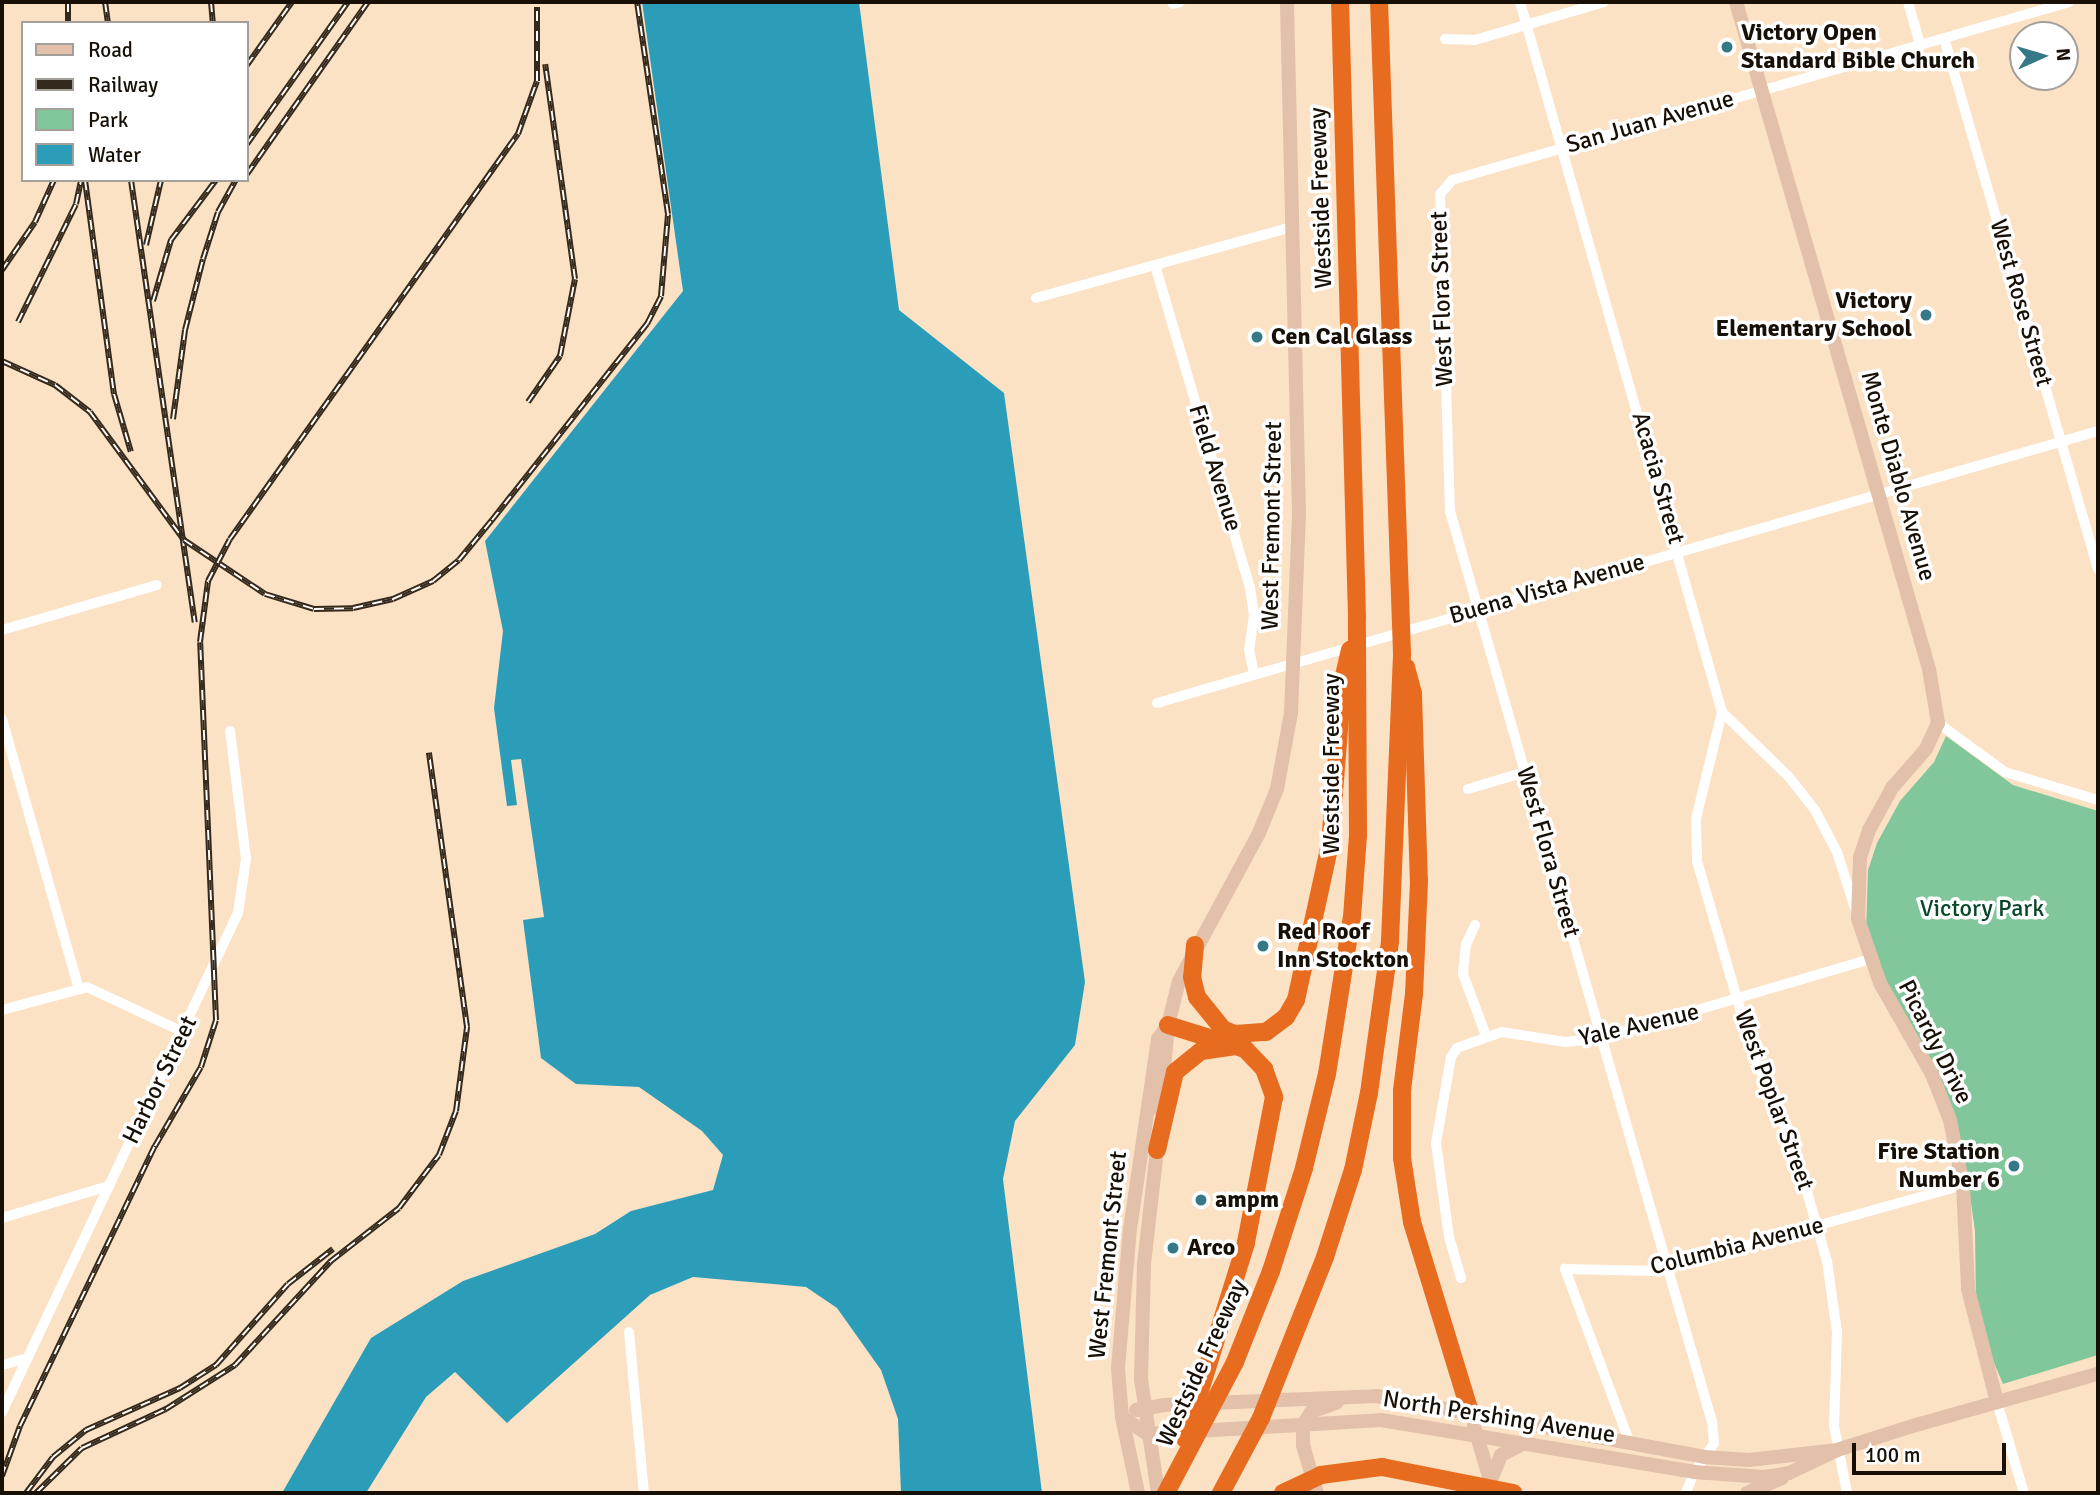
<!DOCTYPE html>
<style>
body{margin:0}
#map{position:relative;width:2100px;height:1495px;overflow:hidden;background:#fce2c4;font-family:Signika,sans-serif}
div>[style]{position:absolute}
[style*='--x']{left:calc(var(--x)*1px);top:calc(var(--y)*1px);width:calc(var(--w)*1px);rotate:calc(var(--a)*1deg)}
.green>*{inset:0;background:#82c79b}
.water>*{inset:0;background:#2c9db9}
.street>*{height:10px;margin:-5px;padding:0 5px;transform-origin:5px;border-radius:5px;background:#fff}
.secondary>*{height:14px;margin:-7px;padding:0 7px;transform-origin:7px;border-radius:7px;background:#e2c0aa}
.highway>*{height:18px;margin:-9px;padding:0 9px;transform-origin:9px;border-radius:9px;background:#e86c1f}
.rail>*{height:6px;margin-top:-3px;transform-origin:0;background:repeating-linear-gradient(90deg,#fff 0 10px,#34291d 0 20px);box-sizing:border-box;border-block:2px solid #34291d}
.dots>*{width:19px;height:19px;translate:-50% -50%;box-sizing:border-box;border:4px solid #fff;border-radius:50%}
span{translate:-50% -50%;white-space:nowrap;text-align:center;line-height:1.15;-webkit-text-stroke:7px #fff;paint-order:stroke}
.poi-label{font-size:24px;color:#181006;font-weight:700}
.left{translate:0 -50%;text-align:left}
.right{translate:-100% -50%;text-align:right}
.street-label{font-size:24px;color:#181006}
.park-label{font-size:24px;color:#084728}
.frame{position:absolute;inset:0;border:4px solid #181006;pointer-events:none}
.legend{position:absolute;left:21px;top:21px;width:228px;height:161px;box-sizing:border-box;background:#fff;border:2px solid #a39f9b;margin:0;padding:9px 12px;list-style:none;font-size:21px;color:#181006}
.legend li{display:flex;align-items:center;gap:14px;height:35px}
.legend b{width:35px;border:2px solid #a39f9b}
.north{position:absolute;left:2009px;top:21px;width:70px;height:70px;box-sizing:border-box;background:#fff;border:2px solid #a39f9b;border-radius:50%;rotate:86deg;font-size:19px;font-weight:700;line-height:28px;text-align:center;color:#181006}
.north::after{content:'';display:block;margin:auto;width:24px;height:32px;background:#357888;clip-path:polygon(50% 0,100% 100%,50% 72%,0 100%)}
.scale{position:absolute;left:1852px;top:1443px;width:154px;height:32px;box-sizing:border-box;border:4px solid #181006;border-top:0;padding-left:9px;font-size:21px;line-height:24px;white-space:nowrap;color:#181006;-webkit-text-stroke:5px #fff;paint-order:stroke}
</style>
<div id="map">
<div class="green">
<i style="clip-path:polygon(1946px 736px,2013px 785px,2098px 811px,2098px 1355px,2003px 1384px,1983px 1337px,1976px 1302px,1975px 1231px,1965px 1161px,1888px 996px,1866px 932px,1868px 870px,1877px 843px,1900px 801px,1934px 762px)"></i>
</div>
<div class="water">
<i style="clip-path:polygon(642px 2px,859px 2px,899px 310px,1004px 393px,1085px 982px,1075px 1045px,1015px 1121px,1003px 1179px,1042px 1493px,901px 1493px,898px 1419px,881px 1370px,837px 1308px,806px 1287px,693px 1277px,650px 1295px,507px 1423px,455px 1372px,426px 1397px,366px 1493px,282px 1493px,371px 1338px,463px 1281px,595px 1234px,631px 1211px,713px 1190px,723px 1155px,702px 1131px,639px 1087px,576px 1084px,541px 1058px,523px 920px,544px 917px,521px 759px,511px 760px,517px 805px,507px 806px,494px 708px,503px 631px,485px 541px,683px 291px)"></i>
</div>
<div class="street">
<i style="--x:1520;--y:2;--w:738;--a:74.12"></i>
<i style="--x:1722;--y:712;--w:93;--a:44.1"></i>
<i style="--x:1789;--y:777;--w:42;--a:51.8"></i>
<i style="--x:1815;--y:810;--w:47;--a:62.4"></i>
<i style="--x:1837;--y:852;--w:59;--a:72.2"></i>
<i style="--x:1908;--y:2;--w:44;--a:74.1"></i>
<i style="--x:1173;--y:4;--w:7;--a:-16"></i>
<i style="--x:1944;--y:38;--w:553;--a:73.83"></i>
<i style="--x:1445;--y:39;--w:30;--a:2"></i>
<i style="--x:1475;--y:40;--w:134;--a:-16.4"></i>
<i style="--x:1155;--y:265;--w:336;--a:73.6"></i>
<i style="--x:1250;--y:587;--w:28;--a:82"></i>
<i style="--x:1254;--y:615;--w:35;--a:98"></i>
<i style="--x:1249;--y:650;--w:24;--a:78"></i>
<i style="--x:1036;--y:298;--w:266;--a:-15.5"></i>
<i style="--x:2;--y:630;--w:161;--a:-16.2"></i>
<i style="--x:1157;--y:703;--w:980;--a:-16.12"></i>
<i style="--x:1722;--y:712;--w:110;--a:103.7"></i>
<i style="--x:1696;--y:819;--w:42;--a:88.6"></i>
<i style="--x:1697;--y:861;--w:201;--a:73.8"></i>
<i style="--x:1753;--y:1054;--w:102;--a:66.2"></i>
<i style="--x:1794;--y:1147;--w:119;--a:73.9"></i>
<i style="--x:1827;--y:1261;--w:72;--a:82"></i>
<i style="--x:1837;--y:1332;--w:94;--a:91.8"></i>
<i style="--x:1834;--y:1426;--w:68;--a:79"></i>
<i style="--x:2;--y:719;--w:281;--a:74.1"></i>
<i style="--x:1938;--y:723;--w:83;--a:36.2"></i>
<i style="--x:2005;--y:772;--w:97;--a:16.8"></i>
<i style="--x:1468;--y:789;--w:59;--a:-16.6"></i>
<i style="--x:1475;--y:925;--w:21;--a:115"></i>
<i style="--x:1466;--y:944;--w:30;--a:96"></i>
<i style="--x:1463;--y:974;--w:66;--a:69.6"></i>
<i style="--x:2;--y:1010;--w:88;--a:-15.1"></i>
<i style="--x:87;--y:987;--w:106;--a:25.1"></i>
<i style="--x:2;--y:1218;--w:112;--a:-16.7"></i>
<i style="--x:1461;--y:1278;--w:43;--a:-106.3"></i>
<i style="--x:1449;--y:1237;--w:95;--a:-97.9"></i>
<i style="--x:1436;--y:1143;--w:87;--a:-80.1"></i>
<i style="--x:1451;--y:1057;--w:11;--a:-56"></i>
<i style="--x:1457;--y:1048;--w:48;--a:-19.6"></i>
<i style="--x:1502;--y:1032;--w:64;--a:9"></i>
<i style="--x:1565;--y:1042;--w:37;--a:-6"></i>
<i style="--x:1602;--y:1038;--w:279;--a:-16.4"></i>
<i style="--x:629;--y:1332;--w:162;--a:84.7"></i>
<i style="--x:2;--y:1365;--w:23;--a:-15"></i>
<i style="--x:1997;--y:1402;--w:95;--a:73.5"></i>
<i style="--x:2;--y:1412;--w:552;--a:-64.69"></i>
<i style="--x:238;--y:913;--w:55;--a:-81.6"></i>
<i style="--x:246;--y:859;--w:129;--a:-97.1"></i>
<i style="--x:1629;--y:1441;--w:184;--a:-110.4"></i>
<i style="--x:1565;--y:1269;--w:90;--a:1.3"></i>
<i style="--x:1655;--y:1271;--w:320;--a:-15.6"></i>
<i style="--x:1686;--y:1493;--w:22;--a:-69"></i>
<i style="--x:1694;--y:1472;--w:35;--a:-55"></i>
<i style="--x:1714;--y:1443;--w:21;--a:-95"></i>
<i style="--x:1712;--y:1422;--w:948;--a:-106.05"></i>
<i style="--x:1450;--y:511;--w:317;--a:-91.8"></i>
<i style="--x:1440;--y:194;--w:18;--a:-49"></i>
<i style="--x:1452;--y:180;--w:642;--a:-16.09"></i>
</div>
<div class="secondary">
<i style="--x:1736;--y:2;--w:694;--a:73.86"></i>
<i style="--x:1929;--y:669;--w:55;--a:80.5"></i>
<i style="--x:1938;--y:723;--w:29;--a:115"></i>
<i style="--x:1926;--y:749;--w:52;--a:131.1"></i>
<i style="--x:1892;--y:788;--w:48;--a:118.7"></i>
<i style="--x:1869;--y:830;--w:28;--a:108"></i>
<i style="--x:1860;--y:857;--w:62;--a:91.8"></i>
<i style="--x:1858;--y:919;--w:68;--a:71"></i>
<i style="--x:1880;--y:983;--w:105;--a:60.3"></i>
<i style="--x:1932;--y:1074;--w:49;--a:68.6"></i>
<i style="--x:1950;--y:1120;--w:66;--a:78.7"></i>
<i style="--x:1963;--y:1185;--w:104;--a:87.2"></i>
<i style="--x:1968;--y:1289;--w:117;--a:75.6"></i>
<i style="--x:1160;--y:1110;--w:85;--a:-84.6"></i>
<i style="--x:1168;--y:1025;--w:45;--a:-76"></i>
<i style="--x:1179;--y:981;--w:168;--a:-61.6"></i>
<i style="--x:1259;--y:833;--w:48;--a:-67.8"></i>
<i style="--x:1277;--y:789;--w:77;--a:-79.6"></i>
<i style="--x:1291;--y:713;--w:200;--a:-87.7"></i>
<i style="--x:1299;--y:513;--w:511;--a:-91.35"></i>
<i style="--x:1136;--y:1410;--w:28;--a:-10"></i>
<i style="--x:1164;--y:1405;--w:212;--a:-2.4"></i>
<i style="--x:1376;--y:1396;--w:334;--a:10.5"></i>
<i style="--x:1704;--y:1457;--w:45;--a:3.8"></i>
<i style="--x:1749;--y:1460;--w:89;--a:-6.5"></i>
<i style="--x:1122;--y:1417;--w:30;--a:34"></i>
<i style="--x:1147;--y:1434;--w:234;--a:-3.4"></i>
<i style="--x:1381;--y:1420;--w:317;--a:9.4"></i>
<i style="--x:1694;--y:1472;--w:70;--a:4.1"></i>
<i style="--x:1764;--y:1477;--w:25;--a:-9"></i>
<i style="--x:1789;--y:1473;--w:53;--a:-25.6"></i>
<i style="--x:1837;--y:1450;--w:83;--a:-17.6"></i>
<i style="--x:1916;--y:1425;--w:189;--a:-15.7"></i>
<i style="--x:1474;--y:1426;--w:70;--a:73.4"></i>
<i style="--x:1491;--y:1480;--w:27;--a:-68"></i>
<i style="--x:1501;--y:1455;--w:28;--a:-27"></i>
<i style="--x:1138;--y:1493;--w:78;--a:-101.9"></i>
<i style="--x:1122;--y:1417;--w:49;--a:-94.7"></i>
<i style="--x:1118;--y:1368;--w:140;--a:-85.1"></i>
<i style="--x:1130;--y:1229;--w:192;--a:-81.6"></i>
<i style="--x:1158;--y:1039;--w:17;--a:-54"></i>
<i style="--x:1158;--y:1493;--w:115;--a:-98.5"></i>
<i style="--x:1141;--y:1379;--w:115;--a:-88.5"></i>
<i style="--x:1144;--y:1264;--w:124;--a:-83.5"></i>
<i style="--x:1317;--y:1493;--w:50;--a:-106.3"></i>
<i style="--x:1303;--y:1445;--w:20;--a:-90"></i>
<i style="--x:1303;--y:1425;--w:15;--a:-58"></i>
<i style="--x:1311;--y:1412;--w:27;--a:-20"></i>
<i style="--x:1747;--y:1493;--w:38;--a:-23"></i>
</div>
<div class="highway">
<i style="--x:1406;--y:667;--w:28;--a:75"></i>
<i style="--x:1413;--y:694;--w:187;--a:88.2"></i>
<i style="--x:1419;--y:881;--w:113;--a:92.5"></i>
<i style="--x:1414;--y:994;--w:98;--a:97.1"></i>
<i style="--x:1402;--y:1091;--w:67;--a:90"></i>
<i style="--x:1402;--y:1158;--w:65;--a:81.1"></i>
<i style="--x:1412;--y:1222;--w:199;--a:73"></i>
<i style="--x:1195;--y:945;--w:32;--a:95"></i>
<i style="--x:1192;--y:977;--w:21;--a:76"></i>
<i style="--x:1197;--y:997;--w:40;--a:51"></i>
<i style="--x:1168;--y:1025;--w:81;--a:17.3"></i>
<i style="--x:1245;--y:1049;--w:28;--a:46"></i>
<i style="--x:1264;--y:1069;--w:30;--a:70"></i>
<i style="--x:1274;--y:1097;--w:149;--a:100.9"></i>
<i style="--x:1246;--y:1243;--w:205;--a:107.3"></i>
<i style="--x:1220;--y:1028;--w:16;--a:22"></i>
<i style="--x:1235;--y:1034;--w:31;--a:-4"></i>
<i style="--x:1266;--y:1032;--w:25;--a:-37"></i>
<i style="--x:1286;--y:1017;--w:20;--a:-60"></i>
<i style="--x:1296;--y:1000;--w:160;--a:-77.7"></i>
<i style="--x:1330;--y:844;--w:165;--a:-85.5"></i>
<i style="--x:1343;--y:680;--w:31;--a:-77"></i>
<i style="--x:1157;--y:1150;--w:80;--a:-77"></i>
<i style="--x:1175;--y:1072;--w:33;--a:-39"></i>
<i style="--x:1201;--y:1051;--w:30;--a:-8"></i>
<i style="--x:1166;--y:1493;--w:148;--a:-62.2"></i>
<i style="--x:1235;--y:1362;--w:98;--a:-68.4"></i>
<i style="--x:1271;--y:1271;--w:108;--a:-72.2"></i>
<i style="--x:1304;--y:1168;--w:97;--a:-76.3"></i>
<i style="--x:1327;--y:1074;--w:159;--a:-81"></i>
<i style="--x:1352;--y:917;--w:82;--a:-85.8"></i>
<i style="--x:1358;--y:835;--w:218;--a:-90.3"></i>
<i style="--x:1357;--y:617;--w:615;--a:-91.58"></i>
<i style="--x:1221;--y:1493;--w:85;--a:-61.9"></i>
<i style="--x:1261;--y:1418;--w:173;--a:-68.3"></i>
<i style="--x:1325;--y:1257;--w:91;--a:-72.2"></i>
<i style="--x:1353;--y:1170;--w:79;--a:-78.3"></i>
<i style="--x:1369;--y:1093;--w:153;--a:-82.1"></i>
<i style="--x:1390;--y:941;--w:288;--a:-87.6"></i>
<i style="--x:1402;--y:653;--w:651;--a:-92.02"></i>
<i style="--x:1283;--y:1493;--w:42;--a:-25.3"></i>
<i style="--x:1321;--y:1475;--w:62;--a:-7.5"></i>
<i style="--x:1382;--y:1467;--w:134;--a:11.2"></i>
</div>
<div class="rail">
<i style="--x:68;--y:2;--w:21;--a:90"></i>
<i style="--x:105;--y:2;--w:21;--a:82"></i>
<i style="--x:211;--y:2;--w:21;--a:85"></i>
<i style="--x:247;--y:65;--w:77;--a:-54.5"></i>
<i style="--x:247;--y:144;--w:174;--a:-54.6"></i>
<i style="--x:247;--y:174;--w:210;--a:-54.9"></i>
<i style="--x:85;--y:180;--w:216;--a:82.3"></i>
<i style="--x:114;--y:394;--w:60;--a:73.7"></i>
<i style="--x:131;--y:180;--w:447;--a:81.8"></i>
<i style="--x:146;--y:245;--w:67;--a:-77"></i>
<i style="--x:2;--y:270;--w:58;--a:-55.5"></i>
<i style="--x:35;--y:222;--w:46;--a:-65.7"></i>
<i style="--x:153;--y:301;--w:64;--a:-73.6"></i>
<i style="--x:171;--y:240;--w:75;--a:-53.1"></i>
<i style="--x:18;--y:322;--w:131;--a:-63.8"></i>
<i style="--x:76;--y:204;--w:25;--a:-78"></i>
<i style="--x:2;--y:361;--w:58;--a:24.4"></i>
<i style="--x:55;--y:385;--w:44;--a:37.6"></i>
<i style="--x:90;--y:412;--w:159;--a:53.7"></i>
<i style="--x:184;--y:540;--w:97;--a:33.7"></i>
<i style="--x:265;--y:594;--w:51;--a:17"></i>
<i style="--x:314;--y:609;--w:39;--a:-1"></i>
<i style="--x:353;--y:608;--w:41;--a:-12.7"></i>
<i style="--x:393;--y:599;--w:44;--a:-24.2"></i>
<i style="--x:433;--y:581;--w:33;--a:-39"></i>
<i style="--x:459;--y:560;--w:52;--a:-50.5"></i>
<i style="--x:492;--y:520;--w:250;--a:-51.7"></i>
<i style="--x:647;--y:324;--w:31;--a:-63"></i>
<i style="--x:661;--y:296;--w:82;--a:-85.1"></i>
<i style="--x:668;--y:214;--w:214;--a:-98.3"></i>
<i style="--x:528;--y:402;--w:56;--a:-55.2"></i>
<i style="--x:560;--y:356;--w:78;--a:-79"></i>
<i style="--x:575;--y:279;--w:217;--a:-97.9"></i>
<i style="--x:173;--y:419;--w:90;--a:-82.3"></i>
<i style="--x:185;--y:330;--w:73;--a:-75.8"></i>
<i style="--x:203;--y:259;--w:49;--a:-72.3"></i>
<i style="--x:218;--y:212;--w:37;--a:-61"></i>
<i style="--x:2;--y:1476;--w:53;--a:-70.2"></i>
<i style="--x:20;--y:1426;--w:311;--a:-64.3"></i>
<i style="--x:155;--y:1146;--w:91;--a:-59.8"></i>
<i style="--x:201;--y:1067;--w:49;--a:-72.3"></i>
<i style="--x:216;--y:1020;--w:378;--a:-92.4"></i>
<i style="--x:200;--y:642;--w:62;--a:-82.5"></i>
<i style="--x:208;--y:581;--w:47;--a:-62.4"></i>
<i style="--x:230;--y:539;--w:497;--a:-54.6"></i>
<i style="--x:518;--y:134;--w:56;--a:-70.3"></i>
<i style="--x:537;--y:81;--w:74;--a:-90"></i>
<i style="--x:26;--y:1493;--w:45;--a:-53.1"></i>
<i style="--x:53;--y:1457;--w:43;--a:-39.3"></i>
<i style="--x:86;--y:1430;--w:103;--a:-24.1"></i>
<i style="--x:180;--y:1388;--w:43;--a:-32.6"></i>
<i style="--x:216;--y:1365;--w:108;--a:-48.4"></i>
<i style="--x:288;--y:1284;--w:57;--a:-37.9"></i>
<i style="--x:36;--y:1493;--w:64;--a:-44.4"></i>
<i style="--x:82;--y:1448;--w:93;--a:-24.9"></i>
<i style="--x:166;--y:1409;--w:82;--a:-32.5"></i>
<i style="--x:235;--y:1365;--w:142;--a:-47.3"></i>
<i style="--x:331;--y:1261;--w:86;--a:-37.9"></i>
<i style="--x:399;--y:1208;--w:66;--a:-53"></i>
<i style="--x:439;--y:1155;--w:47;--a:-68.9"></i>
<i style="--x:456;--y:1111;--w:85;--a:-82.5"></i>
<i style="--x:467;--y:1027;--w:277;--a:-97.9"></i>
</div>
<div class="dots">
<i style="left:1727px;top:47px;background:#357888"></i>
<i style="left:1926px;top:315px;background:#357888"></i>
<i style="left:1257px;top:337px;background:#357888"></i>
<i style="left:1263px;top:946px;background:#357888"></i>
<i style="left:2014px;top:1166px;background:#357888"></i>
<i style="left:1201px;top:1200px;background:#357888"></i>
<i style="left:1173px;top:1248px;background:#357888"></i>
</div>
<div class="poi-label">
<span class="left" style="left:1741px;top:47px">Victory Open<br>Standard Bible Church</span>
<span class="right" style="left:1912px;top:315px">Victory<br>Elementary School</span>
<span class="left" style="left:1271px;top:337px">Cen Cal Glass</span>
<span class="left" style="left:1277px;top:946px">Red Roof<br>Inn Stockton</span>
<span class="right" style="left:2000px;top:1166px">Fire Station<br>Number 6</span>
<span class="left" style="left:1215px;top:1200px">ampm</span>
<span class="left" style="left:1187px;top:1248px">Arco</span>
</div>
<div class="street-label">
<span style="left:1650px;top:122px;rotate:-16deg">San Juan Avenue</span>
<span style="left:1321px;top:198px;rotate:-92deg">Westside Freeway</span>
<span style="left:1442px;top:299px;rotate:-92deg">West Flora Street</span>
<span style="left:2021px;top:303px;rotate:74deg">West Rose Street</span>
<span style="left:1215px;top:468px;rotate:73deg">Field Avenue</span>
<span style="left:1898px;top:476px;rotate:74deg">Monte Diablo Avenue</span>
<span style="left:1658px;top:478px;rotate:74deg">Acacia Street</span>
<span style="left:1272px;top:526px;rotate:-89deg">West Fremont Street</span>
<span style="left:1547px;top:589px;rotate:-16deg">Buena Vista Avenue</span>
<span style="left:1332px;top:764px;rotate:-90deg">Westside Freeway</span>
<span style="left:1548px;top:852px;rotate:74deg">West Flora Street</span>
<span style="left:1639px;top:1025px;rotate:-13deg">Yale Avenue</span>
<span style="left:1935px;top:1042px;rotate:63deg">Picardy Drive</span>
<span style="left:160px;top:1080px;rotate:-64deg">Harbor Street</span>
<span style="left:1774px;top:1100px;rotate:70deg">West Poplar Street</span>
<span style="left:1737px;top:1246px;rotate:-14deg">Columbia Avenue</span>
<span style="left:1108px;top:1255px;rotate:-84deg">West Fremont Street</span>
<span style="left:1202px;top:1363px;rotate:-65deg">Westside Freeway</span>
<span style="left:1499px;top:1417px;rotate:9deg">North Pershing Avenue</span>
</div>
<div class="park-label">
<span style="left:1982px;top:909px">Victory Park</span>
</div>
<div class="frame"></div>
<ul class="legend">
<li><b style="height:9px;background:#e2c0aa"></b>Road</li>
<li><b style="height:9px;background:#34291d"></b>Railway</li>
<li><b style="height:19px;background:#82c79b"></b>Park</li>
<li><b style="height:19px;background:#2c9db9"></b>Water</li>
</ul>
<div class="north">N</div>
<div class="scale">100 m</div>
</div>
